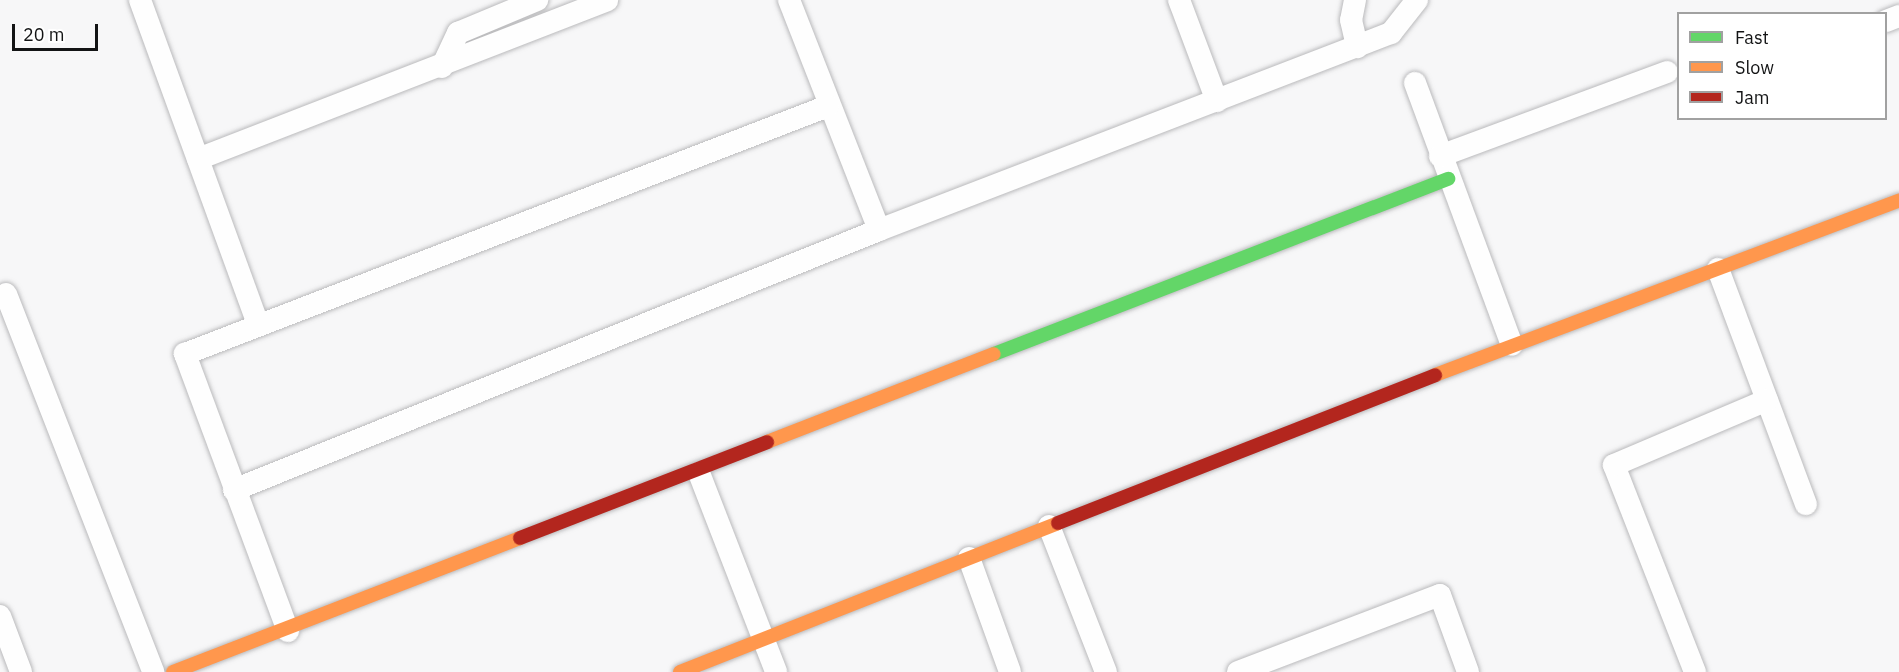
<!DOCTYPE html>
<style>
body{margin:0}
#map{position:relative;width:1899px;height:672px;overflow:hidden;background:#f7f7f8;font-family:"IBM Plex Sans",sans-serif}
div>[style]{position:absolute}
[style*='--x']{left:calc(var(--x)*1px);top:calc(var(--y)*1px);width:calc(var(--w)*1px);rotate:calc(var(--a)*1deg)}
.roads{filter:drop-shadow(0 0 2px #bababc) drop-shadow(0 0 2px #bababc)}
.street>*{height:22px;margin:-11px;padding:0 11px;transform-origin:11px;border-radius:11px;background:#fefefe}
.fast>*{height:14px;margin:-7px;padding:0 7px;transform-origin:7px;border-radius:7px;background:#63d668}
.slow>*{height:14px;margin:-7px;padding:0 7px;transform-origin:7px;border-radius:7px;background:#ff974d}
.jam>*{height:14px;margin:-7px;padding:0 7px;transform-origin:7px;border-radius:7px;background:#b3261e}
span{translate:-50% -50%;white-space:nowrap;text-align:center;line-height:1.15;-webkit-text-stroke:4.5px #fff;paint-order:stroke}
.legend{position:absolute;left:1677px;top:12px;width:210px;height:108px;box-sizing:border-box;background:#fff;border:2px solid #a1a1a1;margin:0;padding:8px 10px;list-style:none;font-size:18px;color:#131415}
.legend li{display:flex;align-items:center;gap:12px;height:30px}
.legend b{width:30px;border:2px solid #a1a1a1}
.scale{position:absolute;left:12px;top:24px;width:86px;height:27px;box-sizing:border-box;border:3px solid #131415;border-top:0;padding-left:8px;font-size:18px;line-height:21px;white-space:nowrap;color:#131415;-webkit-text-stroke:4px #fff;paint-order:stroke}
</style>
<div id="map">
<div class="roads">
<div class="street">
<i style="--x:140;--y:0;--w:345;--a:70"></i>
<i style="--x:789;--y:0;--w:247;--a:68.6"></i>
<i style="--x:1179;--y:0;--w:108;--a:69.4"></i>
<i style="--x:1355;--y:0;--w:20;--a:101"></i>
<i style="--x:1351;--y:20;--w:28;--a:77"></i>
<i style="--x:1886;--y:21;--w:14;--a:-21"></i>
<i style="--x:442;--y:67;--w:38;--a:-65"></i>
<i style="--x:458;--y:33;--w:86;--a:-22.7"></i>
<i style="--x:1415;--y:83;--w:279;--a:69.7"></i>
<i style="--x:1440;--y:156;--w:242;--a:-20.3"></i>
<i style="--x:198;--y:159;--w:439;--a:-21.2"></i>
<i style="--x:1718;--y:269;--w:251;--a:69.5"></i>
<i style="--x:6;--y:294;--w:406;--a:68.7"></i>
<i style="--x:699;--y:473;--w:213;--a:68.8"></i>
<i style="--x:234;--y:490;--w:695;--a:-21.95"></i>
<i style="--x:879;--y:230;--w:549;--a:-21.05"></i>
<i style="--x:1391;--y:33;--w:42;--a:-51.8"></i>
<i style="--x:1049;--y:526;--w:157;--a:68.7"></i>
<i style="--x:969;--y:558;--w:121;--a:70.2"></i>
<i style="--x:0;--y:616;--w:60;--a:69.4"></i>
<i style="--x:288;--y:631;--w:296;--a:-110.4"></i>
<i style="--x:185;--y:354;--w:689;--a:-21.09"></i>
<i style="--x:1238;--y:672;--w:216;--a:-20.9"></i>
<i style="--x:1440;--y:595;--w:82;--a:70"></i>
<i style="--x:1695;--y:672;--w:222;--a:-111.4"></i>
<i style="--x:1614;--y:465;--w:166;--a:-23"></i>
</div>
<div class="fast">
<i style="--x:994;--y:354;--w:487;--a:-21.1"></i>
</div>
<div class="slow">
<i style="--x:1435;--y:375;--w:496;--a:-20.6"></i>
<i style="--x:767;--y:442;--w:243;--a:-21.2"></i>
<i style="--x:173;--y:672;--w:372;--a:-21.1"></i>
<i style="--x:680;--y:672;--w:406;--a:-21.5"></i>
</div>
<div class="jam">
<i style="--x:1058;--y:523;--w:405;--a:-21.4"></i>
<i style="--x:520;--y:538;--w:265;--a:-21.2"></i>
</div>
</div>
<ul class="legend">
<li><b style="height:8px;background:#63d668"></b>Fast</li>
<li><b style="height:8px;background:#ff974d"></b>Slow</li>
<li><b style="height:8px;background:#b3261e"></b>Jam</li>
</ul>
<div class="scale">20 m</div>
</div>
